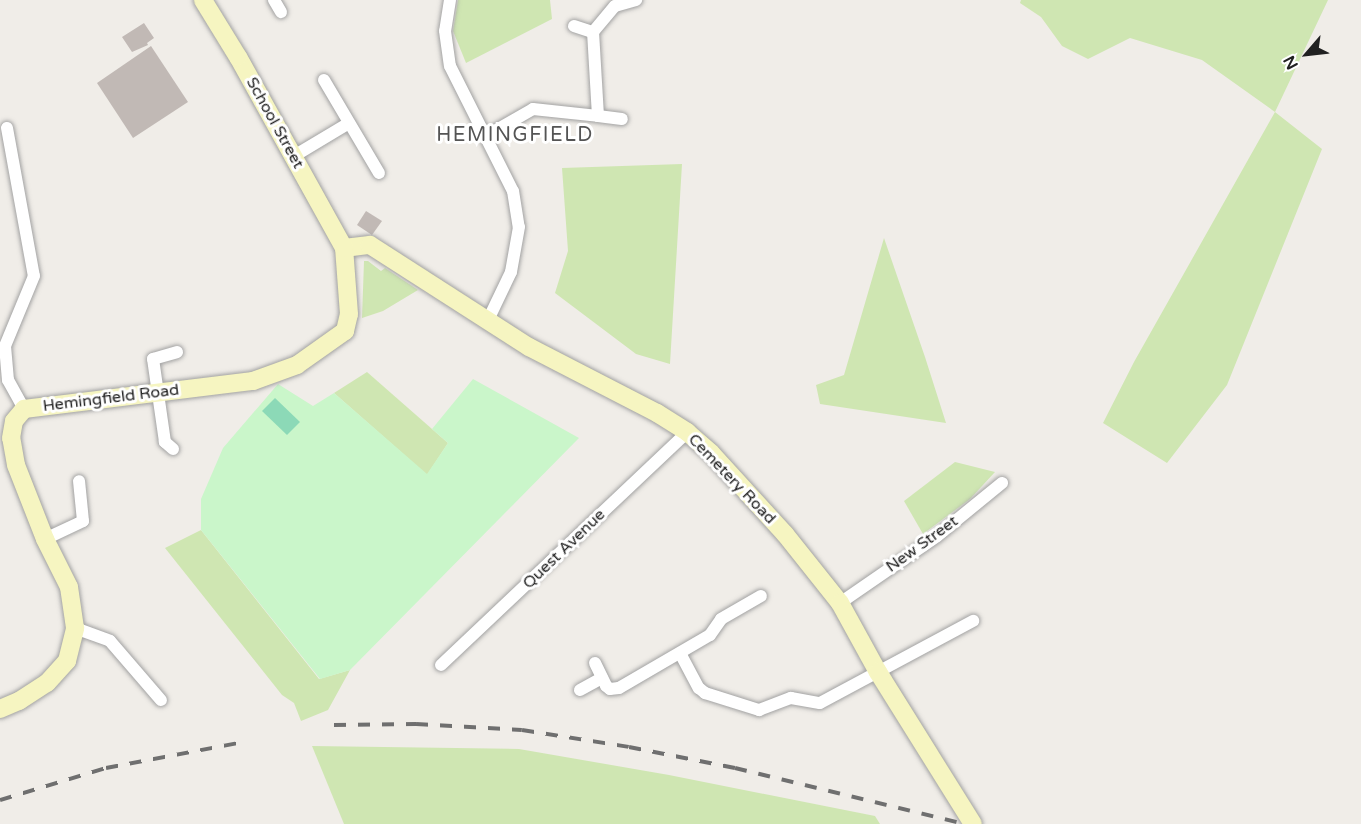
<!DOCTYPE html>
<style>
body{margin:0}
#map{position:relative;width:1361px;height:824px;overflow:hidden;background:#f0ede8;font-family:"Varela Round",sans-serif}
div>[style]{position:absolute}
[style*='--x']{left:calc(var(--x)*1px);top:calc(var(--y)*1px);width:calc(var(--w)*1px);rotate:calc(var(--a)*1deg)}
.grass>*{inset:0;background:#cfe6b2}
.park>*{inset:0;background:#caf6ca}
.pitch>*{inset:0;background:#8cd9b7}
.building>*{inset:0;background:#c1b9b5}
.roads{filter:drop-shadow(0 0 2px #a2a2a2) drop-shadow(0 0 2px #a2a2a2)}
.street>*{height:12px;margin:-6px;padding:0 6px;transform-origin:6px;border-radius:6px;background:#fff}
.secondary>*{height:18px;margin:-9px;padding:0 9px;transform-origin:9px;border-radius:9px;background:#f6f5c1}
.rail>*{height:4px;margin-top:-2px;transform-origin:0;background:repeating-linear-gradient(90deg,#6f6f6f 0 12px,transparent 0 24px)}
span{translate:-50% -50%;white-space:nowrap;text-align:center;line-height:1.15;-webkit-text-stroke:6px #fff;paint-order:stroke}
.street-label{font-size:16px;color:#212121}
.quarter-label{font-size:20px;color:#545454;letter-spacing:1.5px}
.north{position:absolute;left:1277px;top:24px;width:60px;height:60px;-webkit-text-stroke:4px #fff;paint-order:stroke;rotate:242deg;font-size:16px;font-weight:700;line-height:24px;text-align:center;color:#212121}
.north::after{content:'';display:block;margin:auto;width:21px;height:27px;background:#212121;clip-path:polygon(50% 0,100% 100%,50% 72%,0 100%)}
</style>
<div id="map">
<div class="grass">
<i style="clip-path:polygon(458px 0,550px 0,552px 19px,466px 63px,453px 31px)"></i>
<i style="clip-path:polygon(1021px 0,1328px 0,1275px 112px,1322px 149px,1227px 385px,1167px 463px,1103px 423px,1134px 362px,1275px 112px,1202px 60px,1130px 38px,1088px 59px,1062px 46px,1041px 17px,1020px 3px)"></i>
<i style="clip-path:polygon(682px 164px,670px 364px,636px 354px,555px 293px,568px 251px,562px 168px)"></i>
<i style="clip-path:polygon(884px 238px,925px 357px,946px 423px,820px 404px,816px 385px,844px 375px)"></i>
<i style="clip-path:polygon(364px 261px,368px 261px,381px 271px,385px 268px,418px 290px,383px 311px,362px 318px)"></i>
<i style="clip-path:polygon(367px 372px,448px 443px,427px 475px,334px 393px)"></i>
<i style="clip-path:polygon(955px 462px,995px 472px,970px 499px,923px 534px,904px 501px)"></i>
<i style="clip-path:polygon(201px 530px,319px 679px,350px 670px,328px 710px,301px 721px,294px 703px,282px 695px,165px 548px)"></i>
<i style="clip-path:polygon(312px 746px,519px 749px,669px 775px,875px 816px,880px 824px,344px 824px)"></i>
</div>
<div class="park">
<i style="clip-path:polygon(473px 379px,579px 438px,350px 670px,320px 679px,201px 530px,201px 499px,223px 448px,278px 384px,313px 406px,334px 393px,427px 474px,448px 443px,432px 429px)"></i>
</div>
<div class="pitch">
<i style="clip-path:polygon(275px 398px,300px 422px,287px 435px,262px 411px)"></i>
</div>
<div class="building">
<i style="clip-path:polygon(144px 23px,154px 38px,147px 43px,148px 45px,132px 52px,122px 37px)"></i>
<i style="clip-path:polygon(151px 46px,188px 102px,133px 138px,97px 83px)"></i>
<i style="clip-path:polygon(366px 211px,382px 221px,372px 235px,357px 225px)"></i>
</div>
<div class="roads">
<div class="street">
<i style="--x:274;--y:0;--w:14;--a:60"></i>
<i style="--x:450;--y:0;--w:31;--a:99"></i>
<i style="--x:445;--y:31;--w:35;--a:82"></i>
<i style="--x:450;--y:66;--w:140;--a:63.3"></i>
<i style="--x:513;--y:191;--w:36;--a:81"></i>
<i style="--x:519;--y:227;--w:46;--a:100.1"></i>
<i style="--x:511;--y:272;--w:53;--a:115.6"></i>
<i style="--x:574;--y:26;--w:20;--a:18"></i>
<i style="--x:324;--y:80;--w:108;--a:59.4"></i>
<i style="--x:598;--y:116;--w:24;--a:7"></i>
<i style="--x:7;--y:128;--w:150;--a:79.7"></i>
<i style="--x:34;--y:276;--w:76;--a:112.5"></i>
<i style="--x:5;--y:346;--w:34;--a:85"></i>
<i style="--x:8;--y:380;--w:33;--a:61"></i>
<i style="--x:486;--y:136;--w:54;--a:-29.9"></i>
<i style="--x:533;--y:109;--w:65;--a:6.1"></i>
<i style="--x:598;--y:116;--w:84;--a:-93.4"></i>
<i style="--x:593;--y:32;--w:34;--a:-50"></i>
<i style="--x:615;--y:6;--w:22;--a:-16"></i>
<i style="--x:294;--y:156;--w:64;--a:-31"></i>
<i style="--x:173;--y:449;--w:11;--a:-139"></i>
<i style="--x:165;--y:442;--w:84;--a:-98.2"></i>
<i style="--x:153;--y:359;--w:25;--a:-16"></i>
<i style="--x:45;--y:539;--w:42;--a:-25.3"></i>
<i style="--x:83;--y:521;--w:40;--a:-95.7"></i>
<i style="--x:840;--y:603;--w:118;--a:-34.6"></i>
<i style="--x:937;--y:536;--w:84;--a:-39.2"></i>
<i style="--x:75;--y:628;--w:37;--a:20"></i>
<i style="--x:110;--y:641;--w:78;--a:49.2"></i>
<i style="--x:680;--y:653;--w:40;--a:62"></i>
<i style="--x:699;--y:688;--w:8;--a:40"></i>
<i style="--x:705;--y:693;--w:57;--a:17.5"></i>
<i style="--x:759;--y:710;--w:34;--a:-21"></i>
<i style="--x:791;--y:698;--w:29;--a:10"></i>
<i style="--x:820;--y:703;--w:174;--a:-28.2"></i>
<i style="--x:595;--y:663;--w:25;--a:64"></i>
<i style="--x:606;--y:686;--w:5;--a:37"></i>
<i style="--x:610;--y:689;--w:9;--a:-6"></i>
<i style="--x:619;--y:688;--w:105;--a:-30.2"></i>
<i style="--x:710;--y:635;--w:19;--a:-55"></i>
<i style="--x:721;--y:619;--w:46;--a:-29.9"></i>
<i style="--x:441;--y:665;--w:339;--a:-43.4"></i>
<i style="--x:580;--y:690;--w:25;--a:-29"></i>
</div>
<div class="secondary">
<i style="--x:344;--y:248;--w:26;--a:-7"></i>
<i style="--x:370;--y:245;--w:189;--a:32.7"></i>
<i style="--x:529;--y:347;--w:144;--a:27.3"></i>
<i style="--x:657;--y:413;--w:36;--a:32"></i>
<i style="--x:687;--y:432;--w:32;--a:41"></i>
<i style="--x:711;--y:453;--w:110;--a:47.6"></i>
<i style="--x:785;--y:534;--w:88;--a:51.4"></i>
<i style="--x:840;--y:603;--w:79;--a:61.2"></i>
<i style="--x:878;--y:672;--w:179;--a:58"></i>
<i style="--x:0;--y:709;--w:21;--a:-23"></i>
<i style="--x:19;--y:701;--w:33;--a:-33"></i>
<i style="--x:47;--y:683;--w:30;--a:-48"></i>
<i style="--x:67;--y:661;--w:34;--a:-76"></i>
<i style="--x:75;--y:628;--w:41;--a:-98.3"></i>
<i style="--x:69;--y:587;--w:54;--a:-116.6"></i>
<i style="--x:45;--y:539;--w:79;--a:-111.4"></i>
<i style="--x:16;--y:465;--w:27;--a:-100"></i>
<i style="--x:11;--y:438;--w:17;--a:-80"></i>
<i style="--x:14;--y:421;--w:16;--a:-50"></i>
<i style="--x:24;--y:409;--w:231;--a:-7"></i>
<i style="--x:253;--y:381;--w:47;--a:-20"></i>
<i style="--x:297;--y:365;--w:59;--a:-35.3"></i>
<i style="--x:345;--y:331;--w:17;--a:-77"></i>
<i style="--x:349;--y:314;--w:66;--a:-94.3"></i>
<i style="--x:344;--y:248;--w:218;--a:-119"></i>
<i style="--x:238;--y:57;--w:67;--a:-121.6"></i>
</div>
</div>
<div class="rail">
<i style="--x:334;--y:725;--w:82;--a:-0.7"></i>
<i style="--x:416;--y:724;--w:106;--a:3.2"></i>
<i style="--x:522;--y:730;--w:108;--a:9"></i>
<i style="--x:629;--y:747;--w:108;--a:11.2"></i>
<i style="--x:735;--y:768;--w:237;--a:13.7"></i>
<i style="--x:0;--y:800;--w:111;--a:-16.8"></i>
<i style="--x:106;--y:768;--w:134;--a:-10.7"></i>
</div>
<div class="street-label">
<span style="left:275px;top:123px;rotate:61deg">School Street</span>
<span style="left:111px;top:398px;rotate:-7deg">Hemingfield Road</span>
<span style="left:732px;top:479px;rotate:46deg">Cemetery Road</span>
<span style="left:922px;top:544px;rotate:-36deg">New Street</span>
<span style="left:564px;top:549px;rotate:-44deg">Quest Avenue</span>
</div>
<div class="quarter-label">
<span style="left:515px;top:135px">HEMINGFIELD</span>
</div>
<div class="north">N</div>
</div>
